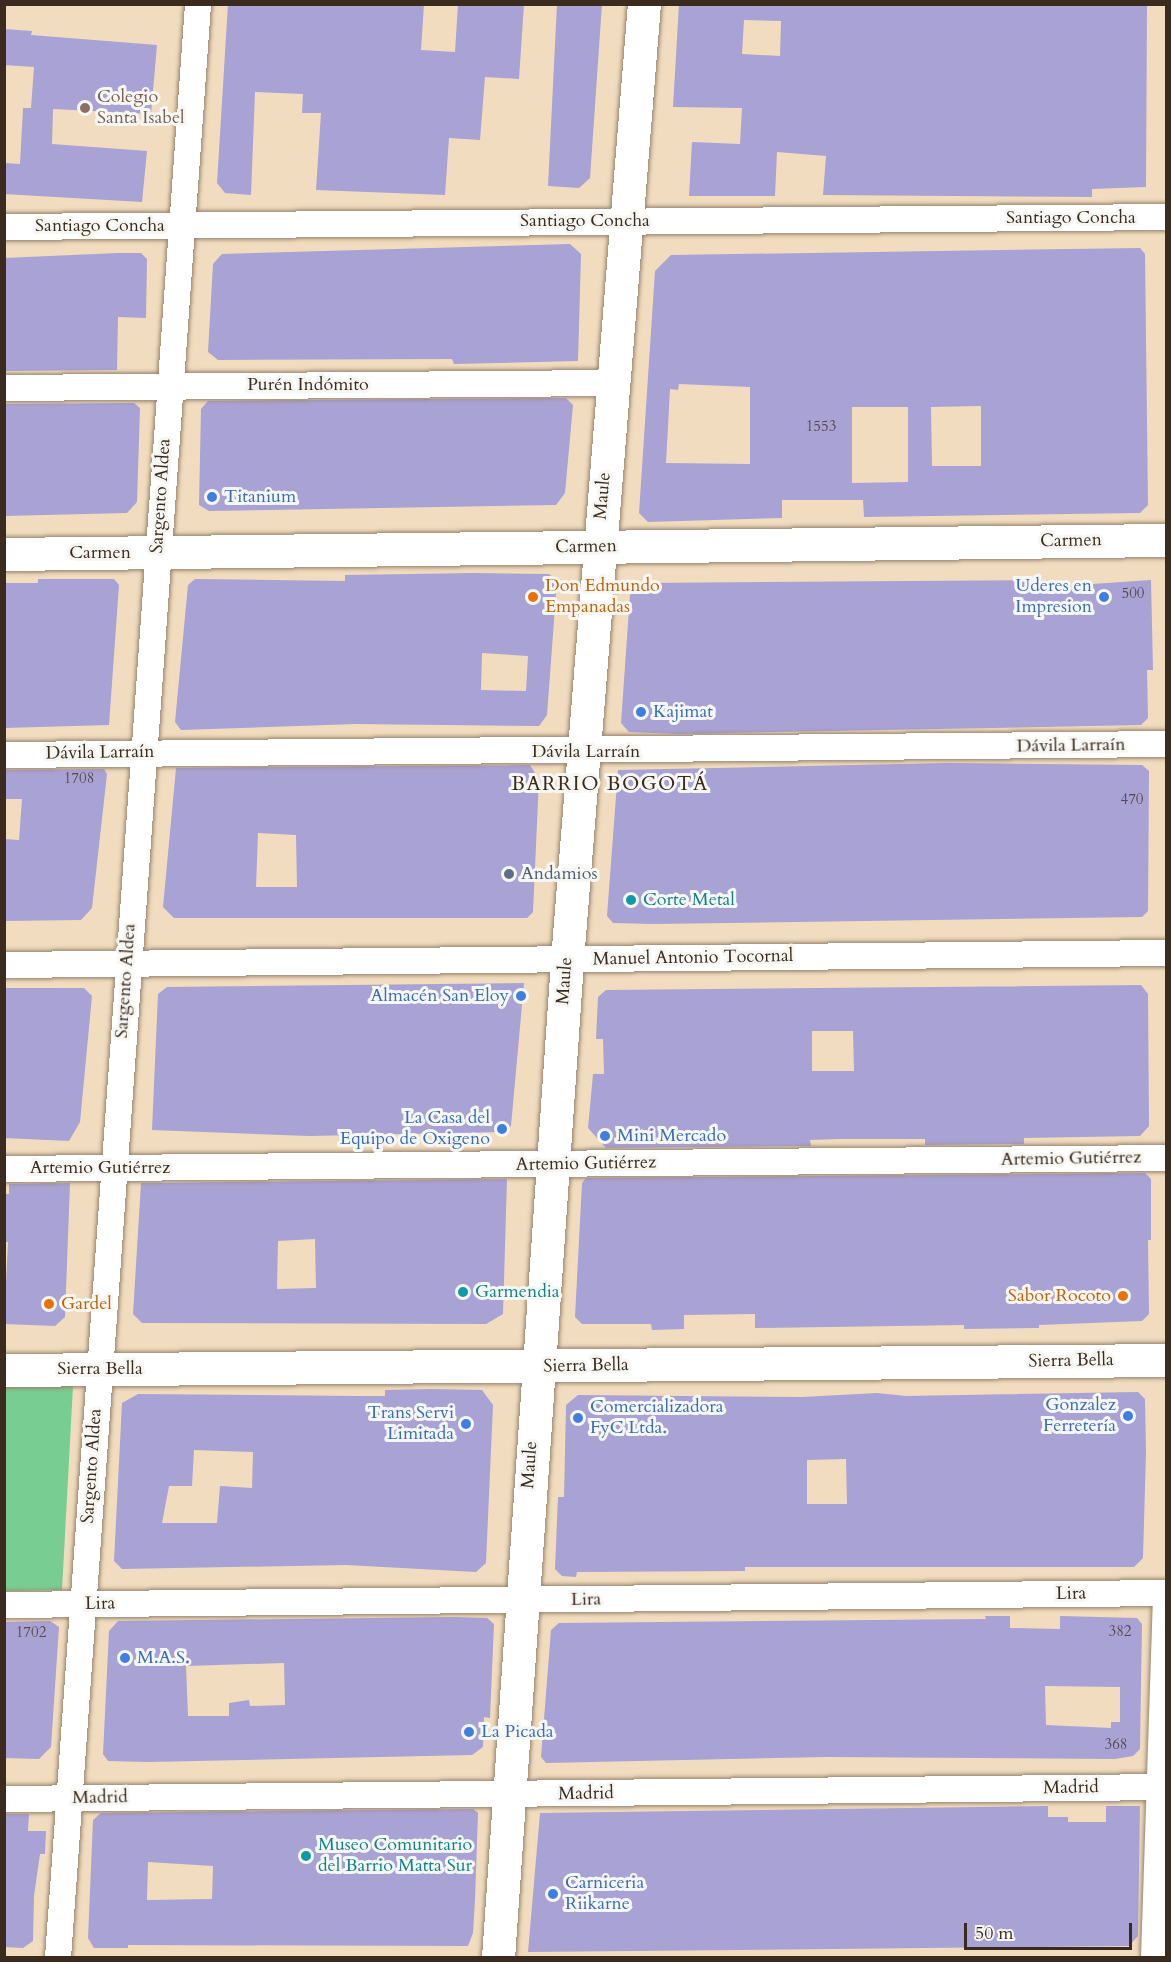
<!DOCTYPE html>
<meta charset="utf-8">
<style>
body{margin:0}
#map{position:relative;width:1171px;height:1962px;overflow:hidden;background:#f1dcbf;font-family:Cardo,serif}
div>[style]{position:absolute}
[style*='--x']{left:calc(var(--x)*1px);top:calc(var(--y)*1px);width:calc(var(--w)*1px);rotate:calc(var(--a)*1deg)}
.green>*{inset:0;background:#78ce92}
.building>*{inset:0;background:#a9a2d4}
.roads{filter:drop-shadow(0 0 2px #96836e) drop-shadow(0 0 2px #96836e)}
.street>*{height:26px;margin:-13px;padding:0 13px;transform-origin:13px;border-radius:13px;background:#fff}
.secondary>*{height:33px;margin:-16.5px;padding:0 16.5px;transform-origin:16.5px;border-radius:16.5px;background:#fff}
.dots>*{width:16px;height:16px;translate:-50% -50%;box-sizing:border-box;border:3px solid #f6f6f2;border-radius:50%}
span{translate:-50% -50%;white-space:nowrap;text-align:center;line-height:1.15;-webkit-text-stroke:6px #f6f6f2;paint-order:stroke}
.number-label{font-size:15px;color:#56484c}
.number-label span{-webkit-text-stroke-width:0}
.education-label{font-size:18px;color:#785e54}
.left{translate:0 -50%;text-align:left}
.street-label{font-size:18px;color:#3b2a1e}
.shop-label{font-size:18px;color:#366cbe}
.right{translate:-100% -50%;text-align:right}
.food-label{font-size:18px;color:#c56008}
.service-label{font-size:18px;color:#4e5e75}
.culture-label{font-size:18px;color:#0d838f}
.neighbourhood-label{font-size:20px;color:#3b2a1e;letter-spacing:1.5px}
.frame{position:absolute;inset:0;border:6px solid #3b2a1e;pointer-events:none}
.scale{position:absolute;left:964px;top:1923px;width:168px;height:27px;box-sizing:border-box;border:3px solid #3b2a1e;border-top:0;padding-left:8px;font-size:18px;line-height:21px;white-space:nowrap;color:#3b2a1e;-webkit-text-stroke:4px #f6f6f2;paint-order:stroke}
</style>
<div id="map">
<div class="green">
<i style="clip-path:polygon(4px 1386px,73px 1386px,62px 1590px,5px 1591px)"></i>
</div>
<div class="building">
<i style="clip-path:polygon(228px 4px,424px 4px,421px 50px,455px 52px,458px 4px,524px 4px,519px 79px,485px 77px,480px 140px,449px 138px,445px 195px,316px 190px,321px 113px,302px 113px,303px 94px,255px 92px,251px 195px,225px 193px,217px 183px)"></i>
<i style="clip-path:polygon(557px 4px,602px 4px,590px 178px,579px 188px,548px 186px)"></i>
<i style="clip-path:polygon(evenodd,679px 4px,1147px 4px,1146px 187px,1092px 189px,1092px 197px,823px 195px,826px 156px,777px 152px,775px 196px,689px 196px,692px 142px,740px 144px,742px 108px,673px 107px,679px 4px,744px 20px,781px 21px,780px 56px,742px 54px,744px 20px)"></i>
<i style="clip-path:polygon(4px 29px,32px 31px,31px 35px,157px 45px,151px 114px,53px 109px,52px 144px,147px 151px,142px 202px,4px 194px,4px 163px,20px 164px,23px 108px,31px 108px,34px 67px,4px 65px)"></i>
<i style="clip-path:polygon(570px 244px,581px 254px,578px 361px,454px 364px,452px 359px,218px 360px,208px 352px,213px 264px,222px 254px)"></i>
<i style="clip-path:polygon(evenodd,1140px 248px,1145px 254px,1148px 505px,1140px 513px,864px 517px,863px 500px,782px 500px,782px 518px,648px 522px,639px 513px,655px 271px,671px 255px,1140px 248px,679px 384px,750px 387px,750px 464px,666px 463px,670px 389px,678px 390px,679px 384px,1140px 248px,981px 406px,981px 466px,932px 466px,931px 407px,981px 406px,1140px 248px,852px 407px,908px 407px,908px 482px,852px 483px,852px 407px)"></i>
<i style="clip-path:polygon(118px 253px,141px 253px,147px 259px,146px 318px,118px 317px,117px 370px,4px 371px,4px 258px)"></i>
<i style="clip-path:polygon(566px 398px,573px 405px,565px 493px,556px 505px,209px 511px,199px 505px,201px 409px,208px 401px)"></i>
<i style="clip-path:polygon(134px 403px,140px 408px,137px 502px,127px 513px,4px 516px,4px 404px)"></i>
<i style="clip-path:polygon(evenodd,475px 573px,549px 574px,557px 580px,547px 715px,539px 726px,356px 724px,181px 730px,175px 722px,188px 585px,195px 579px,345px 581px,345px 575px,475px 573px,482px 653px,528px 656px,526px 691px,481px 690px,482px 653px)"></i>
<i style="clip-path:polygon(38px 579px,114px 579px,119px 585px,109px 725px,4px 728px,4px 583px,38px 583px)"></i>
<i style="clip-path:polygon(1047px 580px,1048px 587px,1151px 580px,1153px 670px,1147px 670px,1148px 718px,1141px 725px,678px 734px,629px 732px,621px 723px,630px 595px,642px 583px)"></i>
<i style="clip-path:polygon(948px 763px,1142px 765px,1149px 771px,1148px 911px,1142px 917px,654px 924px,613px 923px,607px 916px,618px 770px)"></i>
<i style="clip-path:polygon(evenodd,530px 765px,539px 779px,533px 912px,527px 918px,174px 918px,163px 907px,176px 768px,530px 765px,258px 833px,296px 835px,297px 887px,256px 887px,258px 833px)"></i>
<i style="clip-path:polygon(104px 769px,107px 774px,92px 908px,81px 920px,4px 921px,4px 839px,19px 840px,22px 799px,4px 799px,4px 770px)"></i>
<i style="clip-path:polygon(524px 983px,511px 1126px,501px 1132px,309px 1136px,152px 1130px,158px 994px,167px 987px)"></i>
<i style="clip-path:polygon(evenodd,1141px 985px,1148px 994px,1149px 1126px,1140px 1136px,1024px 1138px,1024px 1144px,925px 1145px,925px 1139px,839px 1139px,810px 1140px,811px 1146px,606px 1148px,588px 1128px,593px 1074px,604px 1074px,603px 1039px,596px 1039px,598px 997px,606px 990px,1141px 985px,812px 1031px,853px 1031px,854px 1071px,812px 1071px,812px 1031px)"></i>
<i style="clip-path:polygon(4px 988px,84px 988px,92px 996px,80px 1122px,69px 1141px,4px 1138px)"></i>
<i style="clip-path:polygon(1145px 1173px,1151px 1179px,1151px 1240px,1148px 1240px,1149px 1314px,1142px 1321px,1039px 1325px,1039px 1328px,964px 1329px,964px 1325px,755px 1328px,755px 1314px,684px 1315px,684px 1329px,652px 1330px,651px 1324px,582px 1324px,575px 1317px,582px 1183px,586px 1178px)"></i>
<i style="clip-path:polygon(evenodd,507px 1179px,503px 1314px,486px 1324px,142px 1323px,133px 1314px,141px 1183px,507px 1179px,315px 1239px,316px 1288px,277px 1289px,278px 1241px,315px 1239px)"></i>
<i style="clip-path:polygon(70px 1183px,65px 1317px,55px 1326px,4px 1324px,8px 1242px,4px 1242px,4px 1194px,9px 1194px,9px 1184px)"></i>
<i style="clip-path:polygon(evenodd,431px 1389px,482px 1390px,493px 1405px,486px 1563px,476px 1572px,346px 1565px,122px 1569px,114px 1561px,122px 1403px,138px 1394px,356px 1396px,385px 1396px,385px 1390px,431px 1389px,194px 1450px,253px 1452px,252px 1488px,220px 1486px,217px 1523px,162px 1523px,169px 1486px,192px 1486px,194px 1450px)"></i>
<i style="clip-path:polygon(evenodd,1138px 1392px,1145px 1399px,1146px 1452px,1143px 1558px,1134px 1567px,745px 1567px,745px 1571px,577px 1572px,576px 1577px,562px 1576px,555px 1569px,558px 1497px,564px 1497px,566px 1405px,578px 1395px,802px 1397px,877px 1393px,906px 1396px,1138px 1392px,846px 1459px,847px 1504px,807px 1504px,807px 1460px,846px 1459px)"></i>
<i style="clip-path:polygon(evenodd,985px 1616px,1010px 1616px,1010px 1628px,1060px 1629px,1060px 1616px,1137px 1618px,1142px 1624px,1140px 1749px,1133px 1756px,1115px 1759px,826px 1757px,546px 1763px,541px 1757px,551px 1630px,559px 1623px,986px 1619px,985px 1616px,1045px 1686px,1120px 1687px,1120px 1722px,1111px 1722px,1111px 1728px,1046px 1725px,1045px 1686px)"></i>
<i style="clip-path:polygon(evenodd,453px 1617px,487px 1618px,494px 1624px,490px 1718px,484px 1717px,483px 1747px,472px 1755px,148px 1762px,108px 1761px,103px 1754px,109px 1631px,118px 1621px,453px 1617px,284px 1663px,285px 1705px,250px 1706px,249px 1700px,229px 1703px,229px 1716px,188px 1716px,186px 1666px,284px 1663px)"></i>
<i style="clip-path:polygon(50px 1621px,59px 1627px,51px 1747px,39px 1759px,4px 1758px,4px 1622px)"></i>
<i style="clip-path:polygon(1048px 1806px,1048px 1817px,1068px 1817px,1068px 1822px,1106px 1822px,1106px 1806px,1140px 1806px,1138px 1936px,1129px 1946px,528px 1952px,540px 1813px)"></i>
<i style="clip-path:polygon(evenodd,473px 1809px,478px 1813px,475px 1900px,473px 1933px,468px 1946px,128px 1945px,128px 1948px,94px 1948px,88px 1938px,93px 1820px,101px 1813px,473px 1809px,148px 1862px,213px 1866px,212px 1899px,147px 1900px,148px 1862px)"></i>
<i style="clip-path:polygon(6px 1814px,29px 1814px,28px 1831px,46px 1831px,45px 1854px,40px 1854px,34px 1896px,33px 1941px,23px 1948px,4px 1947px)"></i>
</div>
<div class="roads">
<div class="street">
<i style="--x:4;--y:227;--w:1162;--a:-0.49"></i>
<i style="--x:4;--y:388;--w:608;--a:-0.47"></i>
<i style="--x:4;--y:755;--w:1162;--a:-0.54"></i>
<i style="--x:4;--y:965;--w:1162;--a:-0.59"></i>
<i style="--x:4;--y:1169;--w:1162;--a:-0.54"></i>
<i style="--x:4;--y:1605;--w:1162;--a:-0.59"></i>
<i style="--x:4;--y:1799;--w:1162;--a:-0.59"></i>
<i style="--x:58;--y:1958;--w:1959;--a:-85.9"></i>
<i style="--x:1154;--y:1958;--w:357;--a:-88.1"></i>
</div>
<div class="secondary">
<i style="--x:4;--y:554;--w:1162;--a:-0.69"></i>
<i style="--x:4;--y:1370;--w:1162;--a:-0.49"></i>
<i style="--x:498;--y:1958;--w:1000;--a:-86.04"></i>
<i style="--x:567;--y:960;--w:959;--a:-85.4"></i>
</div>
</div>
<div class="dots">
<i style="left:85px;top:108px;background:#8d6e63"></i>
<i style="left:212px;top:497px;background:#3f7fe0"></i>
<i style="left:533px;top:597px;background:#e8710a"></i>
<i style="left:1104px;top:597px;background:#3f7fe0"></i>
<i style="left:641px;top:712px;background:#3f7fe0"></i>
<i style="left:509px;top:874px;background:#5c6f8a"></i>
<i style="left:631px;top:900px;background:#0f9aa8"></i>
<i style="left:521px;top:996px;background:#3f7fe0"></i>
<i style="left:502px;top:1129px;background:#3f7fe0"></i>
<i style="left:605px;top:1136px;background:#3f7fe0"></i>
<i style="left:463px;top:1292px;background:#0f9aa8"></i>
<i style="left:1123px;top:1296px;background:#e8710a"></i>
<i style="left:49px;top:1304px;background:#e8710a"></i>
<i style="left:1128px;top:1416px;background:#3f7fe0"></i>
<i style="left:578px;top:1418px;background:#3f7fe0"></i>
<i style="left:466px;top:1424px;background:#3f7fe0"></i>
<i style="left:125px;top:1658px;background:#3f7fe0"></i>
<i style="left:469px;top:1732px;background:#3f7fe0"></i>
<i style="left:306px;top:1856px;background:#0f9aa8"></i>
<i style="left:553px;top:1894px;background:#3f7fe0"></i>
</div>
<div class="number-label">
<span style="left:821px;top:427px">1553</span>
<span style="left:1133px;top:594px">500</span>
<span style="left:79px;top:779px">1708</span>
<span style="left:1132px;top:800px">470</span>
<span style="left:1120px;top:1632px">382</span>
<span style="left:31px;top:1633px">1702</span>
<span style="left:1116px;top:1745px">368</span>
</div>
<div class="education-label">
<span class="left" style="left:97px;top:108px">Colegio<br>Santa Isabel</span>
</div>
<div class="street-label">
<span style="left:1071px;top:218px">Santiago Concha</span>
<span style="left:585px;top:221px">Santiago Concha</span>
<span style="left:100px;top:226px">Santiago Concha</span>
<span style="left:308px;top:385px">Purén Indómito</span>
<span style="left:161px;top:496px;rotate:-86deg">Sargento Aldea</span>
<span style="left:603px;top:496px;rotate:-85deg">Maule</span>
<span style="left:1071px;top:541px;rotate:-1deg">Carmen</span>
<span style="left:586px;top:547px;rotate:-1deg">Carmen</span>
<span style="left:100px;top:553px">Carmen</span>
<span style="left:1071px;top:746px;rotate:-1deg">Dávila Larraín</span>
<span style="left:586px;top:752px">Dávila Larraín</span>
<span style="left:100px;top:753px;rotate:-1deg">Dávila Larraín</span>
<span style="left:693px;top:958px;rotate:-1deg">Manuel Antonio Tocornal</span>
<span style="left:126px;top:981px;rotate:-86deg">Sargento Aldea</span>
<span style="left:565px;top:981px;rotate:-86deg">Maule</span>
<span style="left:1071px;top:1159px;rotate:-1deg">Artemio Gutiérrez</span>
<span style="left:586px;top:1164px;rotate:-1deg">Artemio Gutiérrez</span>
<span style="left:100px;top:1168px">Artemio Gutiérrez</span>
<span style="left:1071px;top:1361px;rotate:-1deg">Sierra Bella</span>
<span style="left:586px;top:1366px;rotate:-1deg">Sierra Bella</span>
<span style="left:100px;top:1369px">Sierra Bella</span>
<span style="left:530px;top:1465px;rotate:-86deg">Maule</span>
<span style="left:92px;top:1466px;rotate:-86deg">Sargento Aldea</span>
<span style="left:1071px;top:1594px;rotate:-1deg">Lira</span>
<span style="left:586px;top:1600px;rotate:-1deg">Lira</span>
<span style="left:100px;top:1604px;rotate:-1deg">Lira</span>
<span style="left:1071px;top:1788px;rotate:-1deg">Madrid</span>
<span style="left:586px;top:1794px;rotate:-1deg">Madrid</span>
<span style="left:100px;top:1798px;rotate:-1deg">Madrid</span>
</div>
<div class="shop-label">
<span class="left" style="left:224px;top:497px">Titanium</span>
<span class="right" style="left:1092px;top:597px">Uderes en<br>Impresion</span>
<span class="left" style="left:653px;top:712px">Kajimat</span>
<span class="right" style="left:509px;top:996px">Almacén San Eloy</span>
<span class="right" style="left:490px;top:1129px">La Casa del<br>Equipo de Oxigeno</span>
<span class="left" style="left:617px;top:1136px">Mini Mercado</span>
<span class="right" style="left:1116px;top:1416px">Gonzalez<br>Ferretería</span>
<span class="left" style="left:590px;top:1418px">Comercializadora<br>FyC Ltda.</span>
<span class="right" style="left:454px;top:1424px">Trans Servi<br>Limitada</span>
<span class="left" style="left:137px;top:1658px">M.A.S.</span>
<span class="left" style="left:481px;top:1732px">La Picada</span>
<span class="left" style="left:565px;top:1894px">Carniceria<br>Riikarne</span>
</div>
<div class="food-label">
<span class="left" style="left:545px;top:597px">Don Edmundo<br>Empanadas</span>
<span class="right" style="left:1111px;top:1296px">Sabor Rocoto</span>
<span class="left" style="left:61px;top:1304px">Gardel</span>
</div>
<div class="service-label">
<span class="left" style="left:521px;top:874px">Andamios</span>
</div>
<div class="culture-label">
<span class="left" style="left:643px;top:900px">Corte Metal</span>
<span class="left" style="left:475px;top:1292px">Garmendia</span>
<span class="left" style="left:318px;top:1856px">Museo Comunitario<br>del Barrio Matta Sur</span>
</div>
<div class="neighbourhood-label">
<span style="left:610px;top:783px">BARRIO BOGOTÁ</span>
</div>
<div class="frame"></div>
<div class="scale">50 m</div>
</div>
